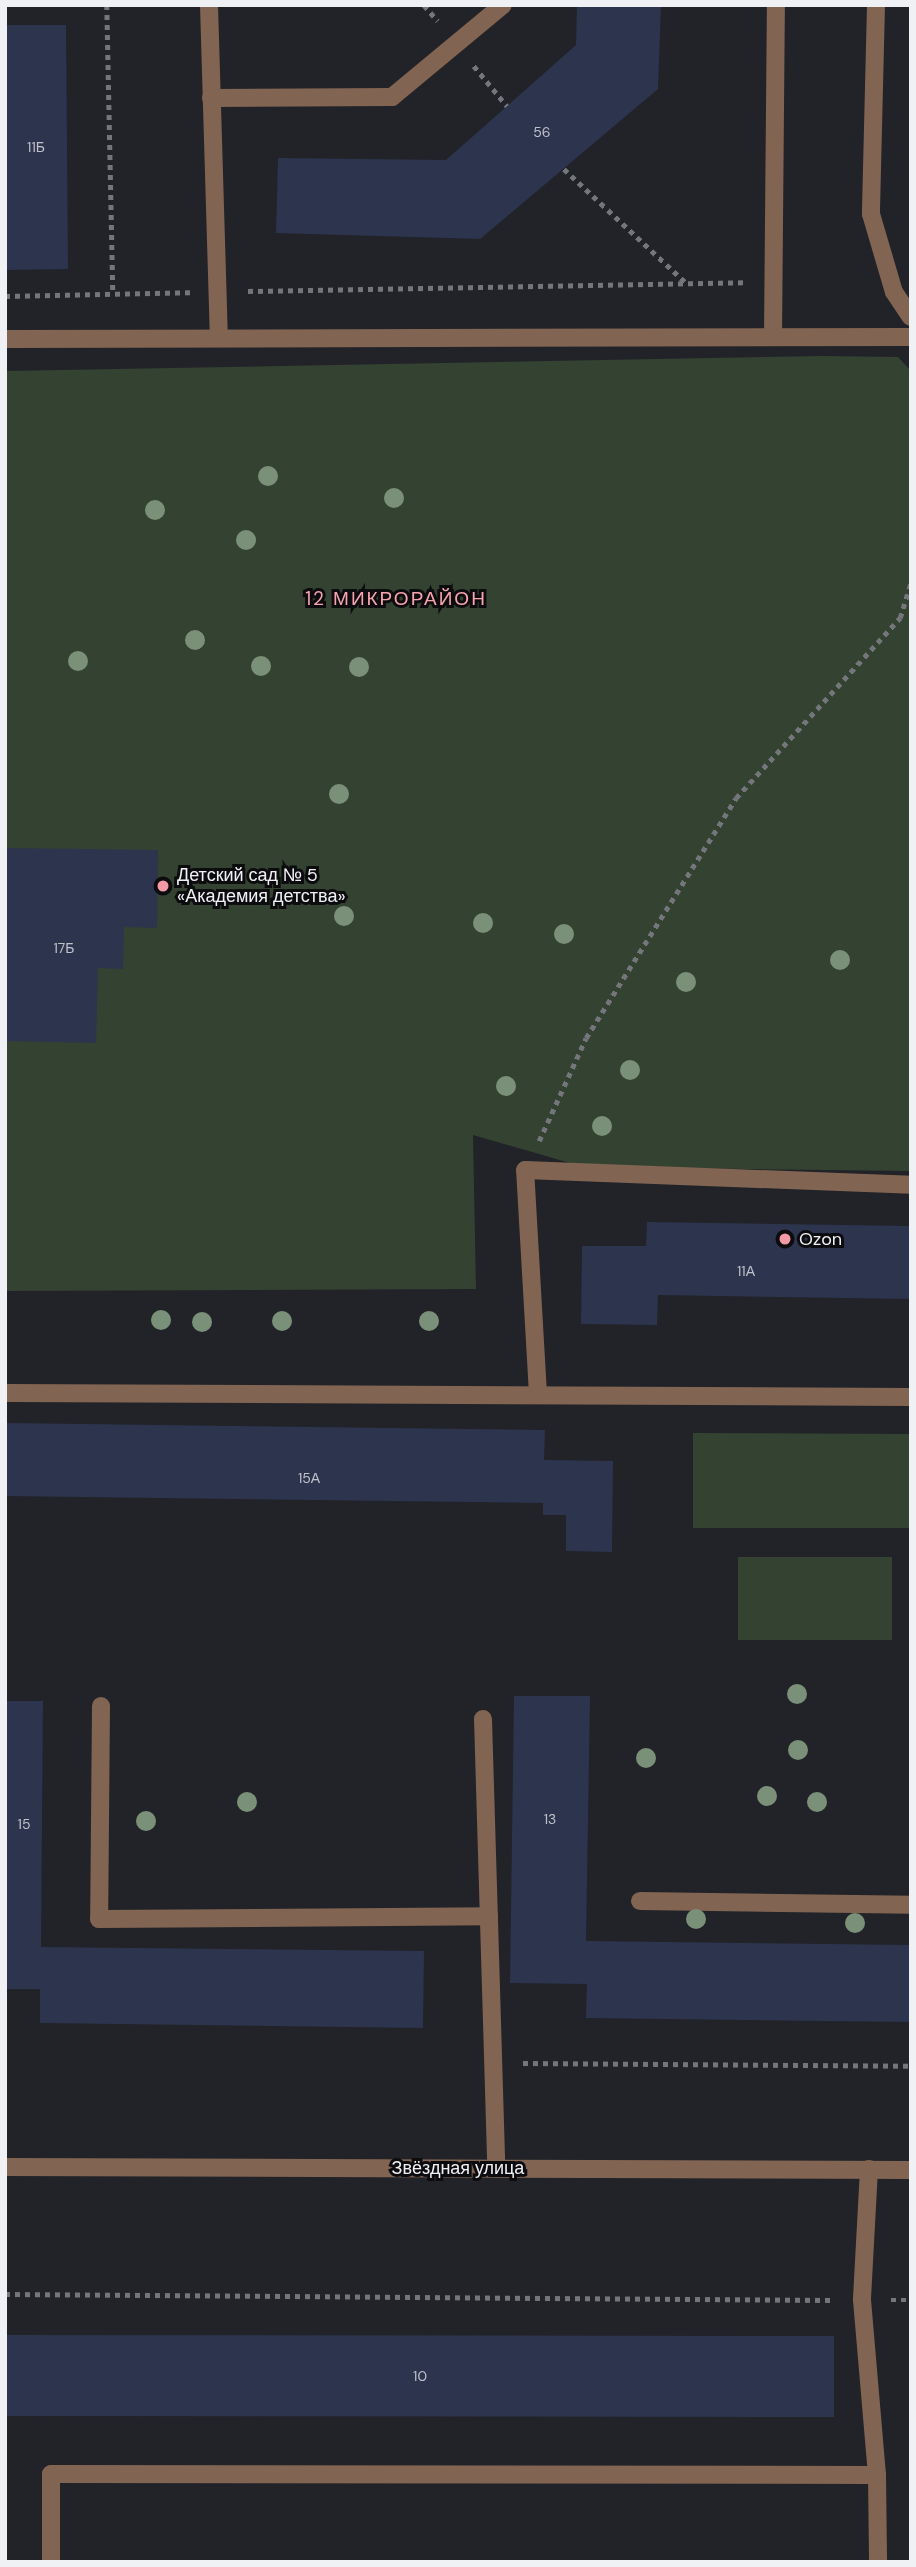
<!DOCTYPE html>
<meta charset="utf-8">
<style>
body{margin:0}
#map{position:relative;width:916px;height:2567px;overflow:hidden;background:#212328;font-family:"DM Sans",sans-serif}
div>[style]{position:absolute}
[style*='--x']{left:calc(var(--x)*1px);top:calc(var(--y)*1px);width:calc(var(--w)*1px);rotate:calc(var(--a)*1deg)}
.green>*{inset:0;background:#344231}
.building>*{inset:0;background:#2d344e}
.path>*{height:4.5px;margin-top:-2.25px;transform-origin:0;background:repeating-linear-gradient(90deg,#75767b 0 5px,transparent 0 10px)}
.lane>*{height:18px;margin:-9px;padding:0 9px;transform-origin:9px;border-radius:9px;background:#826452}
.street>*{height:18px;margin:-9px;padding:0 9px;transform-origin:9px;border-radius:9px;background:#826452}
.trees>*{width:20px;height:20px;margin:-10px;border-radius:50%;background:#7a9078}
.dots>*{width:19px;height:19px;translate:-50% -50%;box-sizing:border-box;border:4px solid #0c0c0f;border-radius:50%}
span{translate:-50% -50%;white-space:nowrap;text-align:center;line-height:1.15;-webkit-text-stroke:6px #0c0c0f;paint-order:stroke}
.number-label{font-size:14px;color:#bfc2cb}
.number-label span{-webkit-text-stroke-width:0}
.poi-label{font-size:18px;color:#f0f1f5}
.left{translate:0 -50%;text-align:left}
.street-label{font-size:18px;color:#f0f1f5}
.neighbourhood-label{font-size:19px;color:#f8a4af;letter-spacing:2px}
.frame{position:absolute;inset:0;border:7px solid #f0f1f5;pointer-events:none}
</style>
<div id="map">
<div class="green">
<i style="clip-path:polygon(823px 356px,898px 357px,911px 371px,911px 1171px,584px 1167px,473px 1135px,476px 1289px,5px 1291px,5px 371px)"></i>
<i style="clip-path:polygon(693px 1433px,911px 1434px,911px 1528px,693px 1528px)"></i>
<i style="clip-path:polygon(738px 1557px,892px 1557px,892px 1640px,738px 1640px)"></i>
</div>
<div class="building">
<i style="clip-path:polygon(577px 5px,661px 5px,658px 89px,480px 239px,276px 233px,278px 158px,446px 160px,576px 45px)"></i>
<i style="clip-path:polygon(5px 25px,66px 25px,68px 269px,5px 270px)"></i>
<i style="clip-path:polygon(5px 848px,158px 850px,157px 928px,124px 927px,123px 969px,98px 968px,96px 1043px,5px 1041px)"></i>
<i style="clip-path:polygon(647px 1222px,911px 1226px,911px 1299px,658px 1295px,657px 1325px,581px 1324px,582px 1246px,646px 1246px)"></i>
<i style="clip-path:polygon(5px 1423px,545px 1430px,544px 1460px,613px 1461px,612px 1552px,566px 1551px,566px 1515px,543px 1515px,543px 1503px,5px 1496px)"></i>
<i style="clip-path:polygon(514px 1696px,590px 1696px,586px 1941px,911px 1945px,911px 2022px,586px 2018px,587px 1984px,510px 1983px)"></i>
<i style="clip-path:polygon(5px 1701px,43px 1701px,41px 1947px,424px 1951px,423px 2028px,40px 2023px,40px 1989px,5px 1989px)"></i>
<i style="clip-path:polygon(5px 2335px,834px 2336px,834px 2417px,5px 2416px)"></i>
</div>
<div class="path">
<i style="--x:107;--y:5;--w:288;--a:88.8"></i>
<i style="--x:424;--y:5;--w:21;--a:49"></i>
<i style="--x:474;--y:66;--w:52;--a:50.5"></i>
<i style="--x:564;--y:169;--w:166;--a:43"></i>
<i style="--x:248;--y:291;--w:498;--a:-1"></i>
<i style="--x:5;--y:296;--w:185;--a:-1.2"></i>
<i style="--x:539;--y:1141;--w:113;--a:-65.5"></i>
<i style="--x:586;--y:1038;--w:283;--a:-58"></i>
<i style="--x:736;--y:798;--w:244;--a:-47.7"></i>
<i style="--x:900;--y:618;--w:37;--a:-73"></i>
<i style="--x:523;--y:2063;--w:388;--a:0.4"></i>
<i style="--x:5;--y:2294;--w:828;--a:0.42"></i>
<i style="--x:891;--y:2300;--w:20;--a:0"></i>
</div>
<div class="lane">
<i style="--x:209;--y:5;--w:333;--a:88.3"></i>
<i style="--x:876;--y:5;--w:209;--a:91.4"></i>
<i style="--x:871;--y:214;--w:81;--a:73.6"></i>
<i style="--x:894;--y:292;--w:30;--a:56"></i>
<i style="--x:211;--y:98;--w:181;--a:-0.3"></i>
<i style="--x:392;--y:97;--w:144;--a:-39.7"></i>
<i style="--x:773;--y:337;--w:332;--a:-89.5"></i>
<i style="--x:5;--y:339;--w:906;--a:-0.13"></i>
<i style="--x:5;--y:1393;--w:906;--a:0.25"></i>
<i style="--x:538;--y:1394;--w:224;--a:-93.3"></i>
<i style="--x:525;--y:1170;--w:386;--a:2.2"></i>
<i style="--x:101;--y:1706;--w:213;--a:90.5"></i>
<i style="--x:99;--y:1919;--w:390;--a:-0.4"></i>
<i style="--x:483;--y:1719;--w:449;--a:88.3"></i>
<i style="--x:640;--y:1901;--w:271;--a:0.8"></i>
<i style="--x:869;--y:2169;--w:131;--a:93.1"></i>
<i style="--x:862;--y:2300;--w:176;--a:85.1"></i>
<i style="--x:877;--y:2475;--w:87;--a:89.3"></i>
<i style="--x:51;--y:2562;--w:88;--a:-90"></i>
<i style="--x:51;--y:2474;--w:826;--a:0.07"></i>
</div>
<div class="street">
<i style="--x:5;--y:2167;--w:906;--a:0.19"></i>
</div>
<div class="trees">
<i style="left:268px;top:476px"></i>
<i style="left:394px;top:498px"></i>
<i style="left:155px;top:510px"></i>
<i style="left:246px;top:540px"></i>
<i style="left:195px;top:640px"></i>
<i style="left:78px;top:661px"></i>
<i style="left:261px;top:666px"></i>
<i style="left:359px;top:667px"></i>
<i style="left:339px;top:794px"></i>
<i style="left:344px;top:916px"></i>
<i style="left:483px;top:923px"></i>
<i style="left:564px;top:934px"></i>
<i style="left:840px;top:960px"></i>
<i style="left:686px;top:982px"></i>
<i style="left:630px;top:1070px"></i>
<i style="left:506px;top:1086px"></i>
<i style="left:602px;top:1126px"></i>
<i style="left:161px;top:1320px"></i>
<i style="left:282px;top:1321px"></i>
<i style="left:429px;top:1321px"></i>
<i style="left:202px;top:1322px"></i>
<i style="left:797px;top:1694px"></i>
<i style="left:798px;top:1750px"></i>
<i style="left:646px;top:1758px"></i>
<i style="left:767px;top:1796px"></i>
<i style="left:247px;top:1802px"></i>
<i style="left:817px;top:1802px"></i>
<i style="left:146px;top:1821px"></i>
<i style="left:696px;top:1919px"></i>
<i style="left:855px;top:1923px"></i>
</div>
<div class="dots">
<i style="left:163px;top:886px;background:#f49aa6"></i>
<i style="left:785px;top:1239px;background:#f49aa6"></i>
</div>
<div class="number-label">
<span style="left:542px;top:132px">56</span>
<span style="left:36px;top:147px">11Б</span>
<span style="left:64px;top:948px">17Б</span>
<span style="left:746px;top:1271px">11А</span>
<span style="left:309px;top:1478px">15А</span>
<span style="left:550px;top:1819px">13</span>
<span style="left:24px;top:1824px">15</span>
<span style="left:420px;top:2376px">10</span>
</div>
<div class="poi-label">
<span class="left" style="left:177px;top:886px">Детский сад № 5<br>«Академия детства»</span>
<span class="left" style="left:799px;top:1239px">Ozon</span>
</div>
<div class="street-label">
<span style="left:458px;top:2168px">Звёздная улица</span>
</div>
<div class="neighbourhood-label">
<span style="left:396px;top:599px">12 МИКРОРАЙОН</span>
</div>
<div class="frame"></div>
</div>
